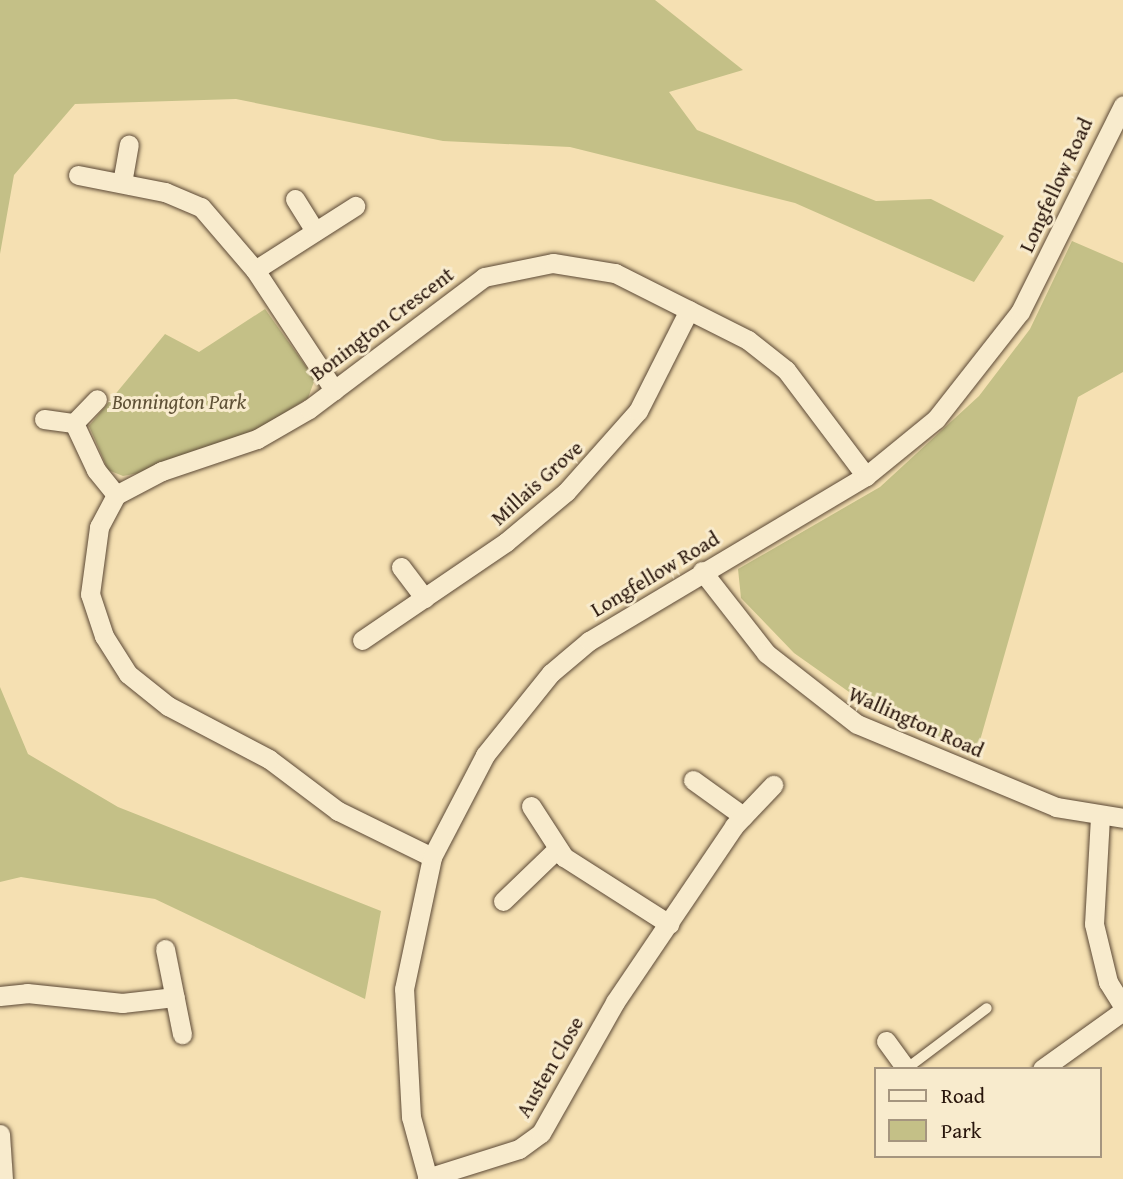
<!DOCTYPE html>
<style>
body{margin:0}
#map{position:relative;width:1123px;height:1179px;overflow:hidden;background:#f5e0b2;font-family:"Gentium Book Plus",serif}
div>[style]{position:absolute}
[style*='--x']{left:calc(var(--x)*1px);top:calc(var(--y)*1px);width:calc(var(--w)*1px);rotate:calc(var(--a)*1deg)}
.green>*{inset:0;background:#c4c087}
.roads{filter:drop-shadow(0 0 2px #5b4835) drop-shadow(0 0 2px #5b4835)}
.lane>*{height:10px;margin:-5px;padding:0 5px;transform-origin:5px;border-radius:5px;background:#f8ebcd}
.street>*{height:19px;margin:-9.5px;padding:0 9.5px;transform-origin:9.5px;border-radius:9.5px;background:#f8ebcd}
span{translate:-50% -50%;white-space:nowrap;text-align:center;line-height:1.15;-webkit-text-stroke:6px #f8ebcd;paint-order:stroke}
.street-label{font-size:21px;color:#28150b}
.park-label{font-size:21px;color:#5f5136;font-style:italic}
.legend{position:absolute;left:874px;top:1067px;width:228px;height:91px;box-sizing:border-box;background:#f8ebcd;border:2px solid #a5957f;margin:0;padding:9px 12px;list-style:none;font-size:21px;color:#28150b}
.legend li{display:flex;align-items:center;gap:14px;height:35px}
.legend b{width:35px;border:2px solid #a5957f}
</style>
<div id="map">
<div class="green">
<i style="clip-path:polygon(0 0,655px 0,743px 70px,669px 92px,697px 130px,876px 201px,931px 199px,1004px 236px,974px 282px,795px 203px,570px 147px,443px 141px,236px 99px,75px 104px,14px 175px,0 254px)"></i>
<i style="clip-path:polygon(1072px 241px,1123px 263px,1123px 372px,1078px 397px,975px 758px,883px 716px,794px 653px,741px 598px,738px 569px,880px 487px,979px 396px,1030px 329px)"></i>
<i style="clip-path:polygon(265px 309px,315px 379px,308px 398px,260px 428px,139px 473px,123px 476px,108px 470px,89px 426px,165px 334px,199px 352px)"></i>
<i style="clip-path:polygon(0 687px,28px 754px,118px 807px,381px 911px,365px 999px,155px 899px,21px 877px,0 882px)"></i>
</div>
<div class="roads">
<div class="lane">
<i style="--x:906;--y:1069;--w:101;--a:-37"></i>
</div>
<div class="street">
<i style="--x:78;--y:175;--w:89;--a:11.1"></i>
<i style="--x:165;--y:192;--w:39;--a:23"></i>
<i style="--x:201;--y:207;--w:83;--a:49.4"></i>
<i style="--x:255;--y:270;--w:144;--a:56.6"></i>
<i style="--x:122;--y:183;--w:39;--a:-80"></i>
<i style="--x:295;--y:199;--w:38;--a:58"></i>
<i style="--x:255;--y:270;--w:119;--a:-32.6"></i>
<i style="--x:44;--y:419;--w:30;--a:8"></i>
<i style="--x:74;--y:423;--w:33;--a:-46"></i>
<i style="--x:74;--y:423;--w:52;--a:64.9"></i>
<i style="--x:96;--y:470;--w:32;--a:51"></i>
<i style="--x:401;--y:567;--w:39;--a:53"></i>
<i style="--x:702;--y:571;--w:104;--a:52"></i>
<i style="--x:766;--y:653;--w:115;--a:38"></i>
<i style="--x:857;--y:724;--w:216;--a:22.6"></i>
<i style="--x:1056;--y:807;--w:68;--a:9.3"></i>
<i style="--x:362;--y:640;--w:174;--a:-34.2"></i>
<i style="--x:506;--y:542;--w:78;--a:-39.8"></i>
<i style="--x:566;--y:492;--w:108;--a:-48.4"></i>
<i style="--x:638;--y:411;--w:113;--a:-63.2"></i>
<i style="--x:693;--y:780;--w:62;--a:35.8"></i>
<i style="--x:531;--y:806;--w:61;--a:57.1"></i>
<i style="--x:564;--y:857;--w:125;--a:32.5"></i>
<i style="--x:1100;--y:817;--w:107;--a:93.2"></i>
<i style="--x:1094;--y:924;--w:60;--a:76.4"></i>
<i style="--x:1108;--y:982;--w:28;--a:58"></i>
<i style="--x:432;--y:857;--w:105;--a:-153.9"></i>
<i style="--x:338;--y:811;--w:86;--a:-143"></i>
<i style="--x:269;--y:759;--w:114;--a:-152.3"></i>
<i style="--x:168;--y:706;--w:51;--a:-141.3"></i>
<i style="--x:128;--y:674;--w:45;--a:-122.3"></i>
<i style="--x:104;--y:636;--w:44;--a:-108.4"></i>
<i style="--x:90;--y:594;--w:68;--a:-82.3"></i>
<i style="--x:99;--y:527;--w:36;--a:-62"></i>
<i style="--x:116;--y:495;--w:52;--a:-27.6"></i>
<i style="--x:162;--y:471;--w:100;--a:-18.6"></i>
<i style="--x:257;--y:439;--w:60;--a:-30"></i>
<i style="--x:309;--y:409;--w:219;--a:-37"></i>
<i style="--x:484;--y:277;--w:70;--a:-11.5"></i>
<i style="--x:553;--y:263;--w:63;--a:9.2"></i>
<i style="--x:615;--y:273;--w:149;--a:26.7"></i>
<i style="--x:748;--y:340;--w:48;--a:38.3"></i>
<i style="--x:786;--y:370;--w:133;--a:53"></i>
<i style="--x:503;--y:901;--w:75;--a:-43.9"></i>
<i style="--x:165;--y:949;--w:87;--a:78.7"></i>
<i style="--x:0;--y:996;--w:27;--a:-6"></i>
<i style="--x:27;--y:993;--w:96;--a:6"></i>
<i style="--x:122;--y:1003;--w:53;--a:-6.5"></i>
<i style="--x:886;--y:1041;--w:34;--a:54"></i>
<i style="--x:1042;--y:1069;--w:100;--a:-35.6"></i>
<i style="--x:0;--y:1134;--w:45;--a:86.2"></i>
<i style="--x:427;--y:1178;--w:96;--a:-17.5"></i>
<i style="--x:519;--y:1149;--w:27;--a:-36"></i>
<i style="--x:541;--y:1133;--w:150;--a:-60.5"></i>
<i style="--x:615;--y:1002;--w:212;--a:-55.9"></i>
<i style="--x:734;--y:826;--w:57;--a:-46.4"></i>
<i style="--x:428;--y:1179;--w:64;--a:-105.3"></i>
<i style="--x:411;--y:1117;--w:128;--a:-93.1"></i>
<i style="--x:404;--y:989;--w:135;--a:-78"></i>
<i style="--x:432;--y:857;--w:115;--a:-62.5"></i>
<i style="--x:485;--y:755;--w:105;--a:-51.2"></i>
<i style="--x:551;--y:673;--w:50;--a:-40.1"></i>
<i style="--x:589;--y:641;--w:322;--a:-30.8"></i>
<i style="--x:866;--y:476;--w:90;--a:-39.2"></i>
<i style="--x:936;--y:419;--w:136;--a:-51.9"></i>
<i style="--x:1020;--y:312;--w:231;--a:-63.5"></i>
</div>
</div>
<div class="street-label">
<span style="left:1056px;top:185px;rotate:-65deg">Longfellow Road</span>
<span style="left:382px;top:324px;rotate:-37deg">Bonington Crescent</span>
<span style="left:537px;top:483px;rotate:-42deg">Millais Grove</span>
<span style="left:655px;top:574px;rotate:-31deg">Longfellow Road</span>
<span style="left:916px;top:722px;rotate:24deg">Wallington Road</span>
<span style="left:550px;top:1067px;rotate:-60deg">Austen Close</span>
</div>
<div class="park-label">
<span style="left:179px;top:402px">Bonnington Park</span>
</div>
<ul class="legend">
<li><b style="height:9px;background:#f8ebcd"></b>Road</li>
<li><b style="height:19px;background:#c4c087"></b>Park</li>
</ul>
</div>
